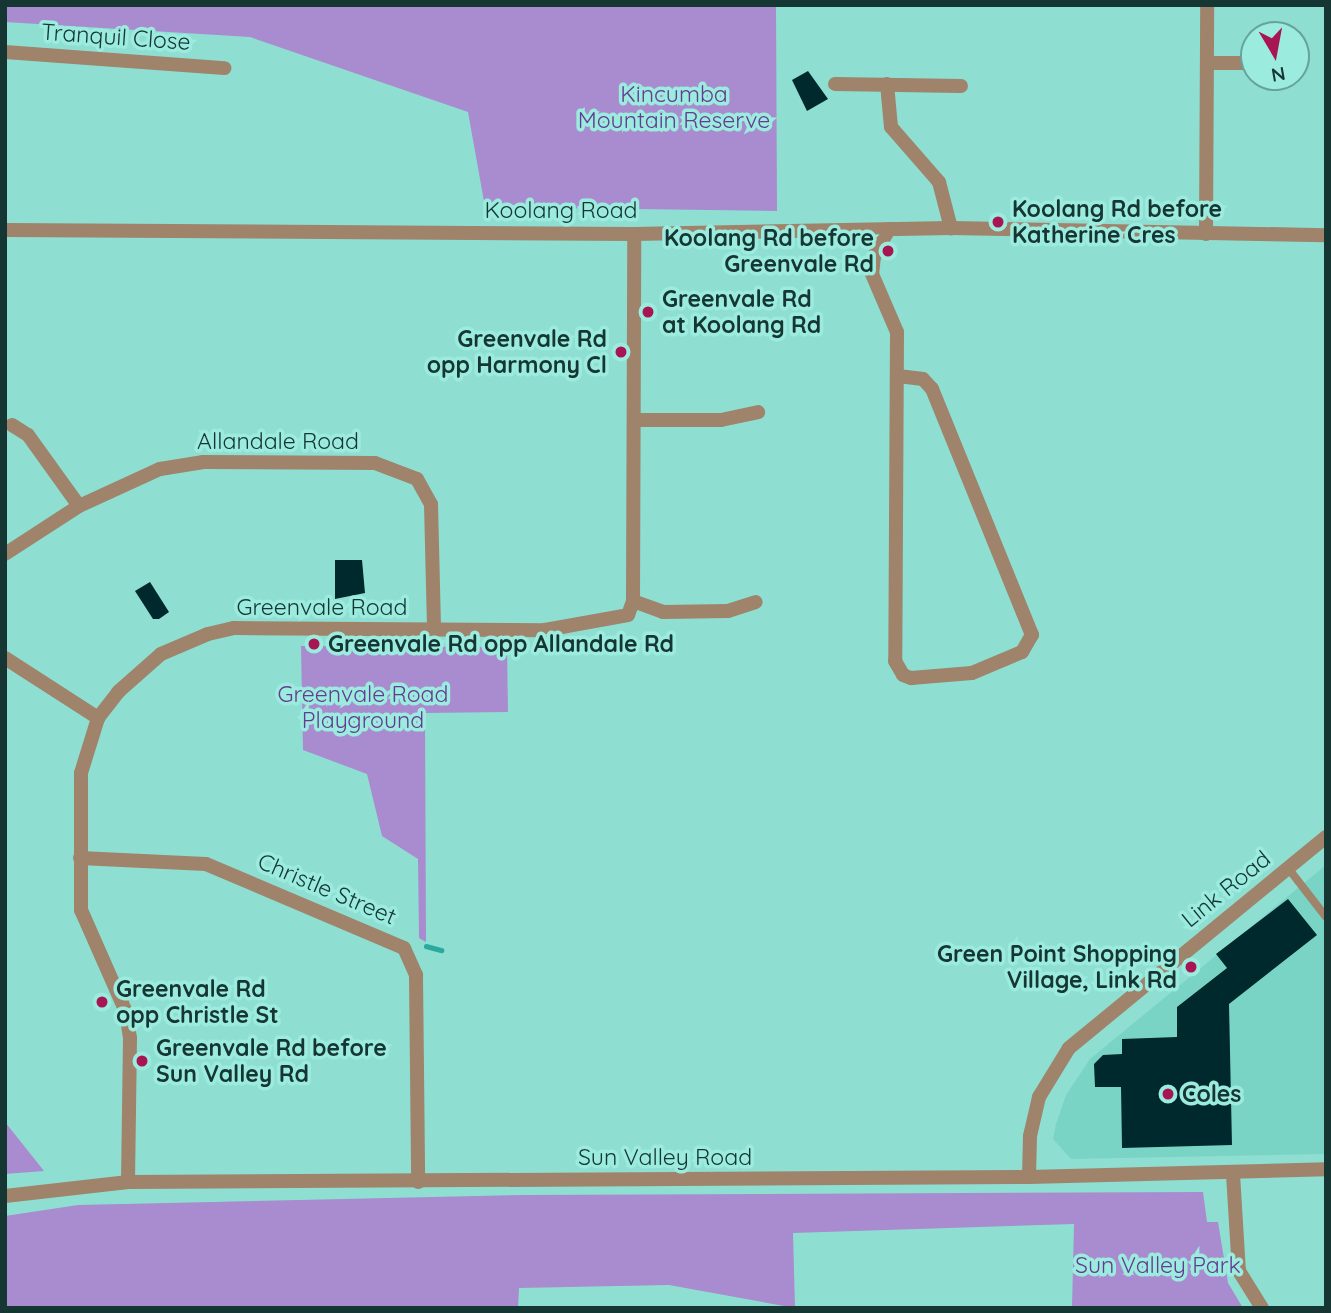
<!DOCTYPE html>
<style>
body{margin:0}
#map{position:relative;width:1331px;height:1313px;overflow:hidden;background:#8fded2;font-family:Quicksand,sans-serif}
div>[style]{position:absolute}
[style*='--x']{left:calc(var(--x)*1px);top:calc(var(--y)*1px);width:calc(var(--w)*1px);rotate:calc(var(--a)*1deg)}
.built>*{inset:0;background:#79d4c6}
.green>*{inset:0;background:#a98bcf}
.stream>*{height:4.5px;margin:-2.25px;padding:0 2.25px;transform-origin:2.25px;border-radius:2.25px;background:#2aaa9c}
.building>*{inset:0;background:#00292d}
.service>*{height:8px;margin:-4px;padding:0 4px;transform-origin:4px;border-radius:4px;background:#9f836b}
.minor>*{height:14px;margin:-7px;padding:0 7px;transform-origin:7px;border-radius:7px;background:#9f836b}
.tertiary>*{height:14px;margin:-7px;padding:0 7px;transform-origin:7px;border-radius:7px;background:#9f836b}
.dots>*{width:19px;height:19px;translate:-50% -50%;box-sizing:border-box;border:4px solid #9cebdf;border-radius:50%}
span{translate:-50% -50%;white-space:nowrap;text-align:center;line-height:1.15;-webkit-text-stroke:7px #9cebdf;paint-order:stroke}
.street-label{font-size:23px;color:#153632}
.park-label{font-size:23px;color:#653b91}
.poi-label{font-size:23px;color:#153632;font-weight:700}
.left{translate:0 -50%;text-align:left}
.right{translate:-100% -50%;text-align:right}
.frame{position:absolute;inset:0;border:7px solid #153632;pointer-events:none}
.north{position:absolute;left:1240px;top:21px;width:70px;height:70px;box-sizing:border-box;background:#9cebdf;border:2px solid #66a39a;border-radius:50%;rotate:170deg;font-size:19px;font-weight:700;line-height:28px;text-align:center;color:#153632}
.north::after{content:'';display:block;margin:auto;width:24px;height:32px;background:#a71552;clip-path:polygon(50% 0,100% 100%,50% 72%,0 100%)}
</style>
<div id="map">
<div class="built">
<i style="clip-path:polygon(1326px 865px,1325px 1154px,1071px 1159px,1053px 1139px,1056px 1124px,1066px 1095px,1090px 1059px)"></i>
</div>
<div class="green">
<i style="clip-path:polygon(5px 5px,776px 5px,777px 211px,485px 207px,468px 112px,250px 37px,5px 22px)"></i>
<i style="clip-path:polygon(301px 646px,507px 647px,508px 712px,425px 713px,426px 942px,419px 938px,418px 859px,382px 836px,367px 774px,303px 750px)"></i>
<i style="clip-path:polygon(5px 1122px,44px 1171px,5px 1174px)"></i>
<i style="clip-path:polygon(1203px 1192px,1207px 1222px,1218px 1222px,1228px 1283px,1243px 1308px,1072px 1308px,1074px 1224px,793px 1233px,795px 1308px,669px 1285px,519px 1288px,518px 1308px,5px 1308px,5px 1216px,78px 1205px,523px 1195px)"></i>
</div>
<div class="stream">
<i style="--x:426;--y:946;--w:16;--a:15"></i>
</div>
<div class="building">
<i style="clip-path:polygon(808px 71px,828px 99px,807px 111px,792px 80px)"></i>
<i style="clip-path:polygon(335px 560px,362px 560px,365px 593px,335px 599px)"></i>
<i style="clip-path:polygon(150px 582px,169px 612px,159px 619px,153px 619px,135px 591px)"></i>
<i style="clip-path:polygon(1288px 899px,1317px 935px,1229px 1004px,1232px 1145px,1122px 1148px,1121px 1087px,1095px 1087px,1094px 1064px,1103px 1055px,1122px 1054px,1122px 1039px,1177px 1037px,1177px 1007px,1227px 968px,1216px 954px)"></i>
</div>
<div class="service">
<i style="--x:1288;--y:868;--w:62;--a:52.2"></i>
</div>
<div class="minor">
<i style="--x:5;--y:52;--w:220;--a:4.2"></i>
<i style="--x:1207;--y:63;--w:47;--a:0"></i>
<i style="--x:1296;--y:64;--w:4;--a:0"></i>
<i style="--x:835;--y:84;--w:126;--a:0.9"></i>
<i style="--x:887;--y:84;--w:43;--a:84.7"></i>
<i style="--x:891;--y:127;--w:73;--a:48.9"></i>
<i style="--x:939;--y:182;--w:48;--a:75.4"></i>
<i style="--x:889;--y:229;--w:31;--a:119"></i>
<i style="--x:874;--y:256;--w:18;--a:96"></i>
<i style="--x:872;--y:274;--w:63;--a:66.7"></i>
<i style="--x:897;--y:332;--w:329;--a:90.3"></i>
<i style="--x:895;--y:661;--w:16;--a:60"></i>
<i style="--x:903;--y:675;--w:9;--a:21"></i>
<i style="--x:911;--y:678;--w:61;--a:-4.7"></i>
<i style="--x:972;--y:673;--w:54;--a:-22.8"></i>
<i style="--x:1022;--y:652;--w:20;--a:-60"></i>
<i style="--x:1032;--y:635;--w:266;--a:-112.1"></i>
<i style="--x:932;--y:389;--w:13;--a:-132"></i>
<i style="--x:923;--y:379;--w:25;--a:-173"></i>
<i style="--x:5;--y:230;--w:629;--a:0.36"></i>
<i style="--x:634;--y:234;--w:317;--a:-1.1"></i>
<i style="--x:951;--y:228;--w:375;--a:1.1"></i>
<i style="--x:1206;--y:234;--w:229;--a:-89.7"></i>
<i style="--x:634;--y:420;--w:87;--a:0"></i>
<i style="--x:721;--y:420;--w:38;--a:-12"></i>
<i style="--x:12;--y:425;--w:19;--a:32"></i>
<i style="--x:28;--y:435;--w:87;--a:54.3"></i>
<i style="--x:5;--y:554;--w:88;--a:-33"></i>
<i style="--x:79;--y:506;--w:89;--a:-24.6"></i>
<i style="--x:160;--y:469;--w:44;--a:-9.2"></i>
<i style="--x:203;--y:462;--w:172;--a:0.3"></i>
<i style="--x:375;--y:463;--w:45;--a:20.9"></i>
<i style="--x:417;--y:479;--w:29;--a:61"></i>
<i style="--x:431;--y:504;--w:125;--a:88.6"></i>
<i style="--x:633;--y:601;--w:32;--a:20"></i>
<i style="--x:663;--y:612;--w:65;--a:-0.9"></i>
<i style="--x:728;--y:611;--w:29;--a:-18"></i>
<i style="--x:5;--y:658;--w:111;--a:32.8"></i>
<i style="--x:80;--y:858;--w:126;--a:2.7"></i>
<i style="--x:206;--y:864;--w:215;--a:23"></i>
<i style="--x:404;--y:948;--w:30;--a:66"></i>
<i style="--x:416;--y:975;--w:207;--a:89.4"></i>
<i style="--x:128;--y:1182;--w:144;--a:-89.2"></i>
<i style="--x:130;--y:1038;--w:26;--a:-99"></i>
<i style="--x:126;--y:1012;--w:111;--a:-113.8"></i>
<i style="--x:81;--y:910;--w:137;--a:-90"></i>
<i style="--x:81;--y:773;--w:58;--a:-72.8"></i>
<i style="--x:98;--y:718;--w:33;--a:-52"></i>
<i style="--x:118;--y:692;--w:57;--a:-41.5"></i>
<i style="--x:161;--y:654;--w:51;--a:-23.1"></i>
<i style="--x:208;--y:634;--w:27;--a:-13"></i>
<i style="--x:234;--y:628;--w:311;--a:0.4"></i>
<i style="--x:545;--y:630;--w:84;--a:-10.2"></i>
<i style="--x:628;--y:615;--w:15;--a:-70"></i>
<i style="--x:633;--y:601;--w:367;--a:-89.8"></i>
</div>
<div class="tertiary">
<i style="--x:1233;--y:1174;--w:97;--a:86.5"></i>
<i style="--x:1239;--y:1271;--w:44;--a:58.1"></i>
<i style="--x:1029;--y:1177;--w:41;--a:-88.6"></i>
<i style="--x:1030;--y:1136;--w:40;--a:-77"></i>
<i style="--x:1039;--y:1097;--w:57;--a:-58.5"></i>
<i style="--x:1069;--y:1048;--w:333;--a:-39.4"></i>
<i style="--x:5;--y:1196;--w:124;--a:-6.5"></i>
<i style="--x:128;--y:1182;--w:901;--a:-0.32"></i>
<i style="--x:1029;--y:1177;--w:297;--a:-1.5"></i>
</div>
<div class="dots">
<i style="left:998px;top:222px;background:#a71552"></i>
<i style="left:888px;top:251px;background:#a71552"></i>
<i style="left:648px;top:312px;background:#a71552"></i>
<i style="left:621px;top:352px;background:#a71552"></i>
<i style="left:314px;top:644px;background:#a71552"></i>
<i style="left:1191px;top:967px;background:#a71552"></i>
<i style="left:102px;top:1002px;background:#a71552"></i>
<i style="left:142px;top:1061px;background:#a71552"></i>
<i style="left:1168px;top:1094px;background:#a71552"></i>
</div>
<div class="street-label">
<span style="left:116px;top:37px;rotate:4deg">Tranquil Close</span>
<span style="left:561px;top:210px">Koolang Road</span>
<span style="left:278px;top:441px">Allandale Road</span>
<span style="left:322px;top:607px">Greenvale Road</span>
<span style="left:327px;top:889px;rotate:23deg">Christle Street</span>
<span style="left:1226px;top:889px;rotate:-39deg">Link Road</span>
<span style="left:665px;top:1157px">Sun Valley Road</span>
</div>
<div class="park-label">
<span style="left:674px;top:107px">Kincumba<br>Mountain Reserve</span>
<span style="left:363px;top:707px">Greenvale Road<br>Playground</span>
<span style="left:1158px;top:1265px">Sun Valley Park</span>
</div>
<div class="poi-label">
<span class="left" style="left:1012px;top:222px">Koolang Rd before<br>Katherine Cres</span>
<span class="right" style="left:874px;top:251px">Koolang Rd before<br>Greenvale Rd</span>
<span class="left" style="left:662px;top:312px">Greenvale Rd<br>at Koolang Rd</span>
<span class="right" style="left:607px;top:352px">Greenvale Rd<br>opp Harmony Cl</span>
<span class="left" style="left:328px;top:644px">Greenvale Rd opp Allandale Rd</span>
<span class="right" style="left:1177px;top:967px">Green Point Shopping<br>Village, Link Rd</span>
<span class="left" style="left:116px;top:1002px">Greenvale Rd<br>opp Christle St</span>
<span class="left" style="left:156px;top:1061px">Greenvale Rd before<br>Sun Valley Rd</span>
<span class="left" style="left:1182px;top:1094px">Coles</span>
</div>
<div class="frame"></div>
<div class="north">N</div>
</div>
